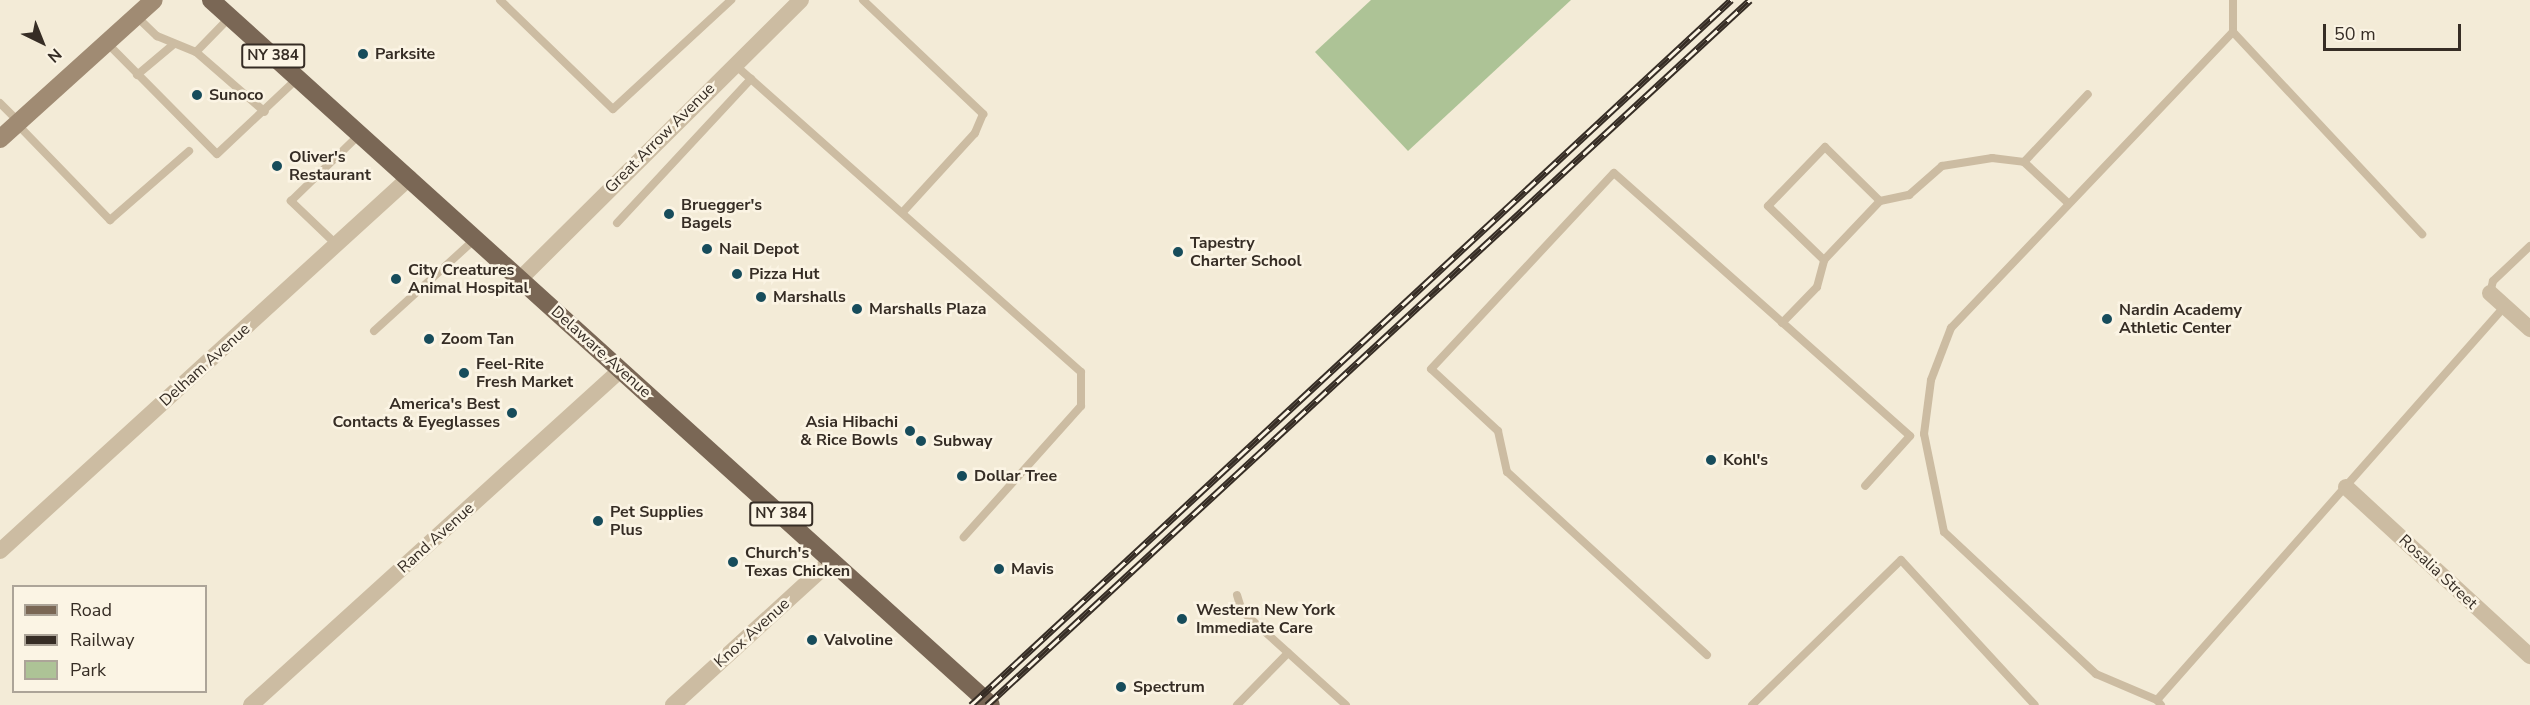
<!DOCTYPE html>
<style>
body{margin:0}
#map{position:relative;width:2530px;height:705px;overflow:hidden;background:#f3ebd7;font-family:"Nunito Sans",sans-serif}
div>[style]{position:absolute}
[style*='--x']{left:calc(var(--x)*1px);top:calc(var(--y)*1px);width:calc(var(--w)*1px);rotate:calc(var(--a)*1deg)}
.green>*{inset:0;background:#adc396}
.lane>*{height:8px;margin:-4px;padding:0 4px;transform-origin:4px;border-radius:4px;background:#ccbca2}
.street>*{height:16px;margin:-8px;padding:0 8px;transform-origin:8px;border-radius:8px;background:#ccbca2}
.secondary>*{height:18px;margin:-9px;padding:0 9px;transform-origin:9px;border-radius:9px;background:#a08b73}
.primary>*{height:18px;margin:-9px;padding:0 9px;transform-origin:9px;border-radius:9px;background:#7a6755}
.rail>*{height:7px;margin-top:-3.5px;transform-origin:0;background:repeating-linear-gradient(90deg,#fbf4e4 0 14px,#362d25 0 28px);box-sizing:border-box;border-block:2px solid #362d25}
.dots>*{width:16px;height:16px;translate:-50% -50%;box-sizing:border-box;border:3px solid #fbf4e4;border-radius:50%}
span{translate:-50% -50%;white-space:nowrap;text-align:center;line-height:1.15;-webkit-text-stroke:5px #fbf4e4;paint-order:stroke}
.shield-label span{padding:2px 4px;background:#fbf4e4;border:2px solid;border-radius:4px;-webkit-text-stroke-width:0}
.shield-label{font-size:15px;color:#362d25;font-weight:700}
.poi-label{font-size:16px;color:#362d25;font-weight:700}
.left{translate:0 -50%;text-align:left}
.right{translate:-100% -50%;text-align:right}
.street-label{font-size:16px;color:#362d25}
.legend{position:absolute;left:12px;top:585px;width:195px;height:108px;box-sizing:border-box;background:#fbf4e4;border:2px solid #aca498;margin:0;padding:8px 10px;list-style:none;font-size:18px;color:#362d25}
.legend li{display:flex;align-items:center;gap:12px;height:30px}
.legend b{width:30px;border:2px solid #aca498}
.north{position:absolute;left:12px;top:12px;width:60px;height:60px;-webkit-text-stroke:4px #fbf4e4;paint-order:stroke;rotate:137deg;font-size:16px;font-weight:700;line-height:24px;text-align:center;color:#362d25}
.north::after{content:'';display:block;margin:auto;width:21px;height:27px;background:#362d25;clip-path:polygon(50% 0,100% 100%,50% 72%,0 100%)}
.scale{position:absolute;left:2323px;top:24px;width:138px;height:27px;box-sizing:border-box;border:3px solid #362d25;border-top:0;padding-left:8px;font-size:18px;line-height:21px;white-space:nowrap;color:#362d25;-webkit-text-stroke:4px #fbf4e4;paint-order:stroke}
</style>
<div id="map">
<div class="green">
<i style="clip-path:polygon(1371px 0,1571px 0,1408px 151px,1315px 52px)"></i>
</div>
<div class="lane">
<i style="--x:500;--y:0;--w:157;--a:44"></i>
<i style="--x:613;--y:109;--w:161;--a:-42.7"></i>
<i style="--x:863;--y:0;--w:166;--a:43.5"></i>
<i style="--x:983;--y:114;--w:21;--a:113"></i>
<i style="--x:975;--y:133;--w:108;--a:132.4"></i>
<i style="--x:136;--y:16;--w:29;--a:44"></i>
<i style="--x:157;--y:36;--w:42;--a:22.3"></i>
<i style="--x:196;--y:52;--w:91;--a:41"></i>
<i style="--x:2233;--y:32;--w:32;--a:-90"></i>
<i style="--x:107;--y:43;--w:156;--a:45.3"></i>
<i style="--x:217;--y:154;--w:111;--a:-43.2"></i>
<i style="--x:196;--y:52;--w:49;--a:-45.8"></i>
<i style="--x:734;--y:64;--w:464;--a:41.6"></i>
<i style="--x:1081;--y:372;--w:34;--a:90"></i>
<i style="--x:1081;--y:406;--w:176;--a:131.8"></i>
<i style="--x:137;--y:75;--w:48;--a:-40"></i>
<i style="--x:0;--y:103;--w:27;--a:45"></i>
<i style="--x:17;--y:124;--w:134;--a:45.9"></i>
<i style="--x:110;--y:220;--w:105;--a:-41.1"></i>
<i style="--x:2024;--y:162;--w:93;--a:-46.7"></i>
<i style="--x:1880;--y:201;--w:77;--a:-135.5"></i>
<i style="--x:1825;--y:147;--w:82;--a:134"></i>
<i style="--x:1768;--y:206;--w:78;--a:44"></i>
<i style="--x:1824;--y:260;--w:81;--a:-46.5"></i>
<i style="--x:1880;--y:201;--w:30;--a:-12"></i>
<i style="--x:1909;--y:195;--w:44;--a:-41.3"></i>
<i style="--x:1942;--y:166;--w:51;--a:-9.1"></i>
<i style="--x:1992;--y:158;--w:32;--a:7"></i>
<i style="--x:2024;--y:162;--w:60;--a:43"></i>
<i style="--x:617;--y:223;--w:197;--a:-47.1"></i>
<i style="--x:337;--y:245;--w:64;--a:-136.3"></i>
<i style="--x:291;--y:201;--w:96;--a:-44.2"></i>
<i style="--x:2490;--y:293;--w:12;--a:-76"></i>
<i style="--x:2493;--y:281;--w:51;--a:-43.4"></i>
<i style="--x:1782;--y:323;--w:50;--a:-45.8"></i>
<i style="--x:1817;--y:287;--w:28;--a:-75"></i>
<i style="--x:374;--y:331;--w:137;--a:-42.3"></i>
<i style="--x:1237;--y:595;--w:17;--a:73"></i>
<i style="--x:1242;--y:611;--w:140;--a:42.1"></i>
<i style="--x:1707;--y:655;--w:271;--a:-137.5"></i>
<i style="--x:1507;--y:472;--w:42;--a:-102.4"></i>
<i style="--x:1498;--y:431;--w:91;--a:-137.2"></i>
<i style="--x:1431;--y:369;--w:268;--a:-47"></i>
<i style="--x:1614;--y:173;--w:396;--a:41.6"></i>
<i style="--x:1910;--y:436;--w:67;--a:132"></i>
<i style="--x:2157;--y:700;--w:66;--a:-156.9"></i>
<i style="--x:2096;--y:674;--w:208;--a:-136.9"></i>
<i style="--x:1944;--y:532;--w:100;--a:-101.5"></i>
<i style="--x:1924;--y:434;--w:54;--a:-82.6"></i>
<i style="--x:1931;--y:380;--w:56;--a:-69"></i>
<i style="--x:1951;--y:328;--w:409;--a:-46.4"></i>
<i style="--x:2233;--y:32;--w:277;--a:46.9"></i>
<i style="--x:1237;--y:705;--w:73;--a:-45.6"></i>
<i style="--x:1752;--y:705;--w:208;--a:-44.2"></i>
<i style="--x:1901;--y:560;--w:197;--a:47.3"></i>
<i style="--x:2161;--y:705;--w:6;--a:-129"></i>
<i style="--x:2157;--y:700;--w:526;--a:-48.55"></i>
</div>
<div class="street">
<i style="--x:520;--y:279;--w:396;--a:-44.8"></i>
<i style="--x:2490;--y:293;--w:54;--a:42"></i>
<i style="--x:2346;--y:487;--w:250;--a:42.6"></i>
<i style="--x:0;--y:551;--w:554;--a:-42.36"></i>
<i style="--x:251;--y:705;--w:499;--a:-42.2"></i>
<i style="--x:673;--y:705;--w:215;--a:-42.4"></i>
</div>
<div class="secondary">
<i style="--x:0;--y:139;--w:207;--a:-42.1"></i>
</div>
<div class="primary">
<i style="--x:211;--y:0;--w:1051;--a:42.11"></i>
</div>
<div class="rail">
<i style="--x:971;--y:705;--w:1037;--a:-42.85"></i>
<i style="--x:987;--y:705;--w:1039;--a:-42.74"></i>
</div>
<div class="dots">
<i style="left:363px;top:54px;background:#174c5b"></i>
<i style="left:197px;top:95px;background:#174c5b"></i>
<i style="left:277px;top:166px;background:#174c5b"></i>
<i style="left:669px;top:214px;background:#174c5b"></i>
<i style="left:707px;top:249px;background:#174c5b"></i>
<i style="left:1178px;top:252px;background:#174c5b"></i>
<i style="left:737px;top:274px;background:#174c5b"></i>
<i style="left:396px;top:279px;background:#174c5b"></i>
<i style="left:761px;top:297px;background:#174c5b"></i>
<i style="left:857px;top:309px;background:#174c5b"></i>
<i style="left:2107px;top:319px;background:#174c5b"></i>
<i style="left:429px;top:339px;background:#174c5b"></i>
<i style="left:464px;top:373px;background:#174c5b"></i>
<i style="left:512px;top:413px;background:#174c5b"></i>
<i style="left:910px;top:431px;background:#174c5b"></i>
<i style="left:921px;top:441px;background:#174c5b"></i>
<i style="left:1711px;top:460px;background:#174c5b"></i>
<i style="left:962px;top:476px;background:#174c5b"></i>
<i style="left:598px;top:521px;background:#174c5b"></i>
<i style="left:733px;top:562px;background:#174c5b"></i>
<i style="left:999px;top:569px;background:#174c5b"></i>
<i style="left:1182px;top:619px;background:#174c5b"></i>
<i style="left:812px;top:640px;background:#174c5b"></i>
<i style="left:1121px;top:687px;background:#174c5b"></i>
</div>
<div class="shield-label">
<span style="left:273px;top:56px">NY 384</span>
<span style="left:781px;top:514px">NY 384</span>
</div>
<div class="poi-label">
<span class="left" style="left:375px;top:54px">Parksite</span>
<span class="left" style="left:209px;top:95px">Sunoco</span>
<span class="left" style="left:289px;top:166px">Oliver's<br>Restaurant</span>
<span class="left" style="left:681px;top:214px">Bruegger's<br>Bagels</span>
<span class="left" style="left:1190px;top:252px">Tapestry<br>Charter School</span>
<span class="left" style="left:719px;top:249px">Nail Depot</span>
<span class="left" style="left:408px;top:279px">City Creatures<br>Animal Hospital</span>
<span class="left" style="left:749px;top:274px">Pizza Hut</span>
<span class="left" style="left:773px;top:297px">Marshalls</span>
<span class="left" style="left:869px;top:309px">Marshalls Plaza</span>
<span class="left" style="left:2119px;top:319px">Nardin Academy<br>Athletic Center</span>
<span class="left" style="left:441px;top:339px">Zoom Tan</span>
<span class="left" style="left:476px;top:373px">Feel-Rite<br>Fresh Market</span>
<span class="right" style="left:500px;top:413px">America's Best<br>Contacts &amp; Eyeglasses</span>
<span class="right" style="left:898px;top:431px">Asia Hibachi<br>&amp; Rice Bowls</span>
<span class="left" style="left:933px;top:441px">Subway</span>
<span class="left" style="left:1723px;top:460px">Kohl's</span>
<span class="left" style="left:974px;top:476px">Dollar Tree</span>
<span class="left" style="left:610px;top:521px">Pet Supplies<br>Plus</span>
<span class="left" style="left:745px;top:562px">Church's<br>Texas Chicken</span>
<span class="left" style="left:1011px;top:569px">Mavis</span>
<span class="left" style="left:1196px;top:619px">Western New York<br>Immediate Care</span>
<span class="left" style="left:824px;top:640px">Valvoline</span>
<span class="left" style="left:1133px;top:687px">Spectrum</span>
</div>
<div class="street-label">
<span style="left:660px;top:138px;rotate:-45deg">Great Arrow Avenue</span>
<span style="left:601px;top:352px;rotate:42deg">Delaware Avenue</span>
<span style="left:205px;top:365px;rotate:-42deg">Delham Avenue</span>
<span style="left:436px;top:538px;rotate:-42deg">Rand Avenue</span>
<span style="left:2438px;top:572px;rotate:43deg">Rosalia Street</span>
<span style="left:752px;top:633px;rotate:-42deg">Knox Avenue</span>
</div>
<ul class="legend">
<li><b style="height:8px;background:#7a6755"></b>Road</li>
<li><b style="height:8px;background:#362d25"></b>Railway</li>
<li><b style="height:16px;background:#adc396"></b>Park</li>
</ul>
<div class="north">N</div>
<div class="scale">50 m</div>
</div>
